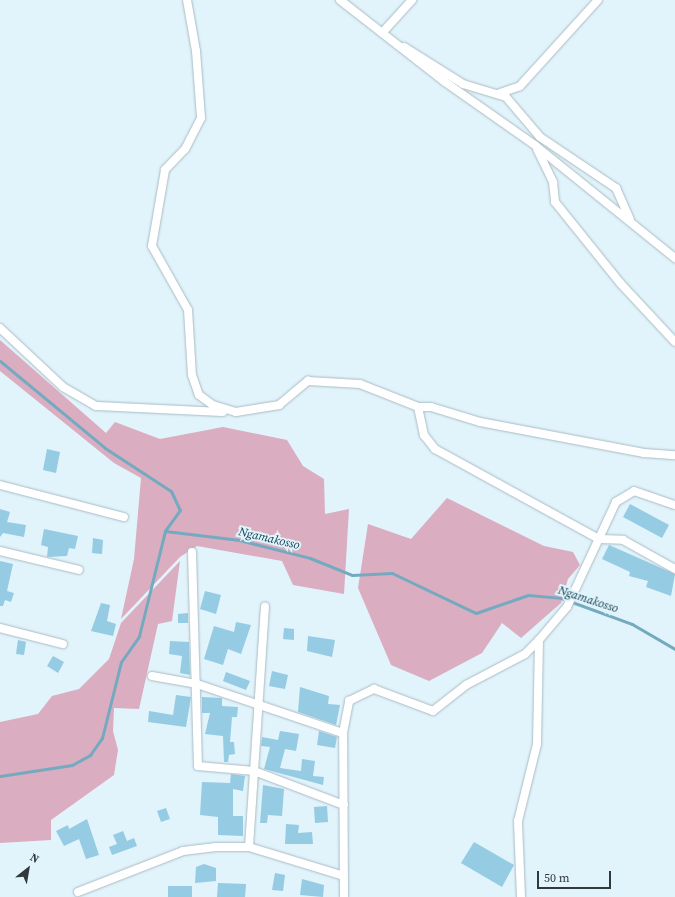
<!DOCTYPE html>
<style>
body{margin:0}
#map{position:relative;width:675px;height:897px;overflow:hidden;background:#e1f3fb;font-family:"Source Serif 4",serif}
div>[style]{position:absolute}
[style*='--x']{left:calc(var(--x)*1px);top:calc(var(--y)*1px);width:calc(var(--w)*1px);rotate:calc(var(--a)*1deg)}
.green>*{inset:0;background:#dbadc1}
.stream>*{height:3px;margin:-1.5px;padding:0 1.5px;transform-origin:1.5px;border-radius:1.5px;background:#74aac0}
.building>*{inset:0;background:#95cbe3}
.roads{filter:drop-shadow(0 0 1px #aabbc3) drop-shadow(0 0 1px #aabbc3)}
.street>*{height:8px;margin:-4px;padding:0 4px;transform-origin:4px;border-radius:4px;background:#fff}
span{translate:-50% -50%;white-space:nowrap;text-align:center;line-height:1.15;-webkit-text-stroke:4px #e1f3fb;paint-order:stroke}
.water-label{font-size:12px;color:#114051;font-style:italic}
.north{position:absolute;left:8px;top:849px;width:40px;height:40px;-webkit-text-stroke:3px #e1f3fb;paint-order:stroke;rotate:31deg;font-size:11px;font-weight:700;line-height:16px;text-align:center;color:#32393d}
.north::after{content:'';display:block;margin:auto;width:14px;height:18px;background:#32393d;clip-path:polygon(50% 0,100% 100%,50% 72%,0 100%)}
.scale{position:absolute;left:537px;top:871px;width:74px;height:18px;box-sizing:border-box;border:2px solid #32393d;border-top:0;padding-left:5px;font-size:12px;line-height:14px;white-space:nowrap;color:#32393d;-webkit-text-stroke:3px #e1f3fb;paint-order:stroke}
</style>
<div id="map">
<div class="green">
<i style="clip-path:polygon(0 340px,106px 433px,115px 422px,160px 439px,223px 427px,287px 440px,303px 466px,324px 479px,325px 514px,349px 509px,344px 594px,293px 585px,282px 561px,197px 546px,180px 557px,121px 619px,134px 559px,141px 478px,114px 463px,0 371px)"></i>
<i style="clip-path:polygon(447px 498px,544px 546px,573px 552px,580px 565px,568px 579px,561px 603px,521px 638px,502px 623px,482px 653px,429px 681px,391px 665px,358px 588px,368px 524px,411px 539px)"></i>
<i style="clip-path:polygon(180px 561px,172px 621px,158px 624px,139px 709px,114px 708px,113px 731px,118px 750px,114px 775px,51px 820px,51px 840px,0 843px,0 722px,38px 714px,52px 696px,79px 689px,109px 659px,121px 623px)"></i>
</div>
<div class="stream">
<i style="--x:0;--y:361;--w:136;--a:39.6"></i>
<i style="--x:105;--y:448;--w:79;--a:33.1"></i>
<i style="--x:171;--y:491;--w:21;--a:65"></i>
<i style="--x:180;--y:510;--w:26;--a:126"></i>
<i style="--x:0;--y:776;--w:73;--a:-8.7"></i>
<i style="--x:72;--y:765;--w:21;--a:-29"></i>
<i style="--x:90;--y:755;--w:21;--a:-55"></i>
<i style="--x:102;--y:738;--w:78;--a:-76"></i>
<i style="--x:121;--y:662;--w:32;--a:-55"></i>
<i style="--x:139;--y:636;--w:108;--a:-76.1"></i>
<i style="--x:165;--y:531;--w:75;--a:6.9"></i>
<i style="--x:239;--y:540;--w:73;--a:14.2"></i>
<i style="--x:310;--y:558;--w:45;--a:22"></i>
<i style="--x:352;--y:575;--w:40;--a:-2.9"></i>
<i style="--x:392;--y:573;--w:93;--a:25.5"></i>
<i style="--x:476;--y:613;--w:55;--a:-19.1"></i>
<i style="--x:528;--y:595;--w:33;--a:5"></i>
<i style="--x:561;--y:598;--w:76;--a:20.1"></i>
<i style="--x:632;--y:624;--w:50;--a:30.2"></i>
</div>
<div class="building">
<i style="clip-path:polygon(47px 449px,60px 452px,56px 473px,43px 470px)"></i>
<i style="clip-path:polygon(630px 504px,669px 525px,662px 538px,623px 517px)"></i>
<i style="clip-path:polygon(0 509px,10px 512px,7px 522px,26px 525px,24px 537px,3px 533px,0 537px)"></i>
<i style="clip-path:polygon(44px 529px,78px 536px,75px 549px,69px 548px,67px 556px,47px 557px,48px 547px,41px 545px)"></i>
<i style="clip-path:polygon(93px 538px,103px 540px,102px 554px,92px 553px)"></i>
<i style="clip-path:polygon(609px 545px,675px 574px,671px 596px,646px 587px,648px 581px,629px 576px,630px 572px,602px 559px)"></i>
<i style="clip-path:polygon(0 561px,13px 564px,7px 591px,14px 593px,11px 602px,5px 600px,3px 606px,0 606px)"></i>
<i style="clip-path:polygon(205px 591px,221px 595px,216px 614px,200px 609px)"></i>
<i style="clip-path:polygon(101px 603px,110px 605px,107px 621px,116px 624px,113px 636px,91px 631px)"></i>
<i style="clip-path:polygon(188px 613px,188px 623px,178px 623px,178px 614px)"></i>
<i style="clip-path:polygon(236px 622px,251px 625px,241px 654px,228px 649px,223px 665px,204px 659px,214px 626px,234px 632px)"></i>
<i style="clip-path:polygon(284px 628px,294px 629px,294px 640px,283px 639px)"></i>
<i style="clip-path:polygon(308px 636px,335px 640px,332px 657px,307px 651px)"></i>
<i style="clip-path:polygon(18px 640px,26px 642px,24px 655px,16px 654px)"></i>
<i style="clip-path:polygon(170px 641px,189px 642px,190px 675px,180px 673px,182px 656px,169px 654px)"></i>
<i style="clip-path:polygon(53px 656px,64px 662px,58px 673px,47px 666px)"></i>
<i style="clip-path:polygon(272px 671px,288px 675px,285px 689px,269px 686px)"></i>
<i style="clip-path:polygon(226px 672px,250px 681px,246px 690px,223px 681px)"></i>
<i style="clip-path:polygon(300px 687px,329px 696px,328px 704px,340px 705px,336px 725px,298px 712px)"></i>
<i style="clip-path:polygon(176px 695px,191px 697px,186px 727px,148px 722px,149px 711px,173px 715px)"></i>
<i style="clip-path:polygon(202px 697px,222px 698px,222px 706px,238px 707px,237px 717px,232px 717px,230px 742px,234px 742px,235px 754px,229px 755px,228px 762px,224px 762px,223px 736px,205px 734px,210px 713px,202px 713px)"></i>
<i style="clip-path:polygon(280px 731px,299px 734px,296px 751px,285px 749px,280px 768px,301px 771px,302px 759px,315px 761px,313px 776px,324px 777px,323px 785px,264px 769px,270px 747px,261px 746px,262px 737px,278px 740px)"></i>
<i style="clip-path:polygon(319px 731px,337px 737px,335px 748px,317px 745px)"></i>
<i style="clip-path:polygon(231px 774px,245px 776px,243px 791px,233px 789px,233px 816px,243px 816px,243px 836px,218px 835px,218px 817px,200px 815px,202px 782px,230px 783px)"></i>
<i style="clip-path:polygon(263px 785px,284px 789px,282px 816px,268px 815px,267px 823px,260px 823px)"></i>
<i style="clip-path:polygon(327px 806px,328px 822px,315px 823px,314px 807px)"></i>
<i style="clip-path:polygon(166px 808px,170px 819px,161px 822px,157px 811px)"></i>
<i style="clip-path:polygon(87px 819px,99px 855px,86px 859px,79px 839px,64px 846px,56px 831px,68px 825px,69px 829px)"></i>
<i style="clip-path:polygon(286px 824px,299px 825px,298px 833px,312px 832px,313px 844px,285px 844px)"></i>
<i style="clip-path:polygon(123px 831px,127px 841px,134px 838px,137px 846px,112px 855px,109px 847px,117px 844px,113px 835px)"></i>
<i style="clip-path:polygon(474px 842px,514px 865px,502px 887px,461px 863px)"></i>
<i style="clip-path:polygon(204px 864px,216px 868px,216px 881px,195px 883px,196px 867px)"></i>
<i style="clip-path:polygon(275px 873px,285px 875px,283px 891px,272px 890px)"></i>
<i style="clip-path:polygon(302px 879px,324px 885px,323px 897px,300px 895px)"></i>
<i style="clip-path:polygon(218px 883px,246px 884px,245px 897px,217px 897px)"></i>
<i style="clip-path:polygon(168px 886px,192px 886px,192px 897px,168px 897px)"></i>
</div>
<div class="roads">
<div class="street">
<i style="--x:187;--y:0;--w:52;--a:80"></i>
<i style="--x:196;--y:51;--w:67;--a:85.7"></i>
<i style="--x:201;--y:118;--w:35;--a:117"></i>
<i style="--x:185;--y:149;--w:29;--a:134"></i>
<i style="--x:165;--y:170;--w:77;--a:99.7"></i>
<i style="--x:152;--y:246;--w:73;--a:60.6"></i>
<i style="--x:188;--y:310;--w:65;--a:86.5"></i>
<i style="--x:192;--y:375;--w:21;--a:71"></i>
<i style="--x:199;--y:395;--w:17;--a:36"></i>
<i style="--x:213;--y:405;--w:24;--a:17"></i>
<i style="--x:236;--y:412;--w:44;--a:-9.2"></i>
<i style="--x:279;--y:405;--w:38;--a:-40"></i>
<i style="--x:308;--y:381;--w:52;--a:3.3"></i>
<i style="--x:360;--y:384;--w:62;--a:21.6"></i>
<i style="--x:418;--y:407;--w:13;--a:0"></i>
<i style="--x:431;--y:407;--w:51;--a:17"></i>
<i style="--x:480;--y:422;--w:167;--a:10.7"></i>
<i style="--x:644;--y:453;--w:31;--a:4"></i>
<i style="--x:340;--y:0;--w:133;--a:38"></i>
<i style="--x:445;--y:82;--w:111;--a:35.1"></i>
<i style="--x:536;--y:146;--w:179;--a:38.9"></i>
<i style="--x:382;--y:33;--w:45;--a:-47.7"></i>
<i style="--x:404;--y:47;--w:70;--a:32.1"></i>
<i style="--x:463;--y:84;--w:45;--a:16.8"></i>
<i style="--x:506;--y:97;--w:52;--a:49.6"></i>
<i style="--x:540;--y:137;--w:92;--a:33.9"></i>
<i style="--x:616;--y:188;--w:34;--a:66"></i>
<i style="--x:500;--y:93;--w:21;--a:-19"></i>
<i style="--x:520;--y:86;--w:116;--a:-47.8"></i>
<i style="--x:537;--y:149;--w:37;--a:64"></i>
<i style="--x:553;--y:182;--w:20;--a:84"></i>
<i style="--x:555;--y:202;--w:105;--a:51.2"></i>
<i style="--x:621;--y:284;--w:79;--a:47"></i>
<i style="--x:0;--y:328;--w:86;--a:43.1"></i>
<i style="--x:63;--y:387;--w:38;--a:30"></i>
<i style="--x:96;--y:406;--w:127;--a:2.7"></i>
<i style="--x:418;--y:407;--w:29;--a:78"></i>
<i style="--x:424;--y:435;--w:18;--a:52"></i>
<i style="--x:435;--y:449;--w:187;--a:28.8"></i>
<i style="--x:599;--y:539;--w:24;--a:2"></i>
<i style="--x:623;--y:540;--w:60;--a:29.1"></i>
<i style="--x:0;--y:485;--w:128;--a:14.5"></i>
<i style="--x:0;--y:551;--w:81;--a:13.5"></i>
<i style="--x:192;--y:552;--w:214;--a:88.4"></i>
<i style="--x:198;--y:766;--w:56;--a:5.1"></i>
<i style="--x:254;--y:771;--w:96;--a:20.7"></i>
<i style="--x:0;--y:628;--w:65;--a:14.3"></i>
<i style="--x:152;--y:676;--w:46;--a:10.1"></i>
<i style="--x:197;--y:684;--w:154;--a:18.6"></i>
<i style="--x:249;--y:847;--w:241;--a:-86.2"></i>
<i style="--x:78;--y:892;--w:113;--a:-21.3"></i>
<i style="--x:183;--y:851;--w:33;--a:-7"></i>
<i style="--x:216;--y:847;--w:33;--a:0"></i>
<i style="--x:249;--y:847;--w:99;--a:17"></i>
<i style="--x:344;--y:897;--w:164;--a:-90.3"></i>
<i style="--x:343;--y:733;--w:33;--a:-79"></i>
<i style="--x:349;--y:701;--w:28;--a:-26"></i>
<i style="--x:374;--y:689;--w:63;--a:20.4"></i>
<i style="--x:433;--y:711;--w:42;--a:-38.2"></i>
<i style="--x:466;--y:685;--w:67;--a:-27.7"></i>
<i style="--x:525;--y:654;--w:20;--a:-45"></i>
<i style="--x:539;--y:640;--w:43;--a:-49.7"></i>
<i style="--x:567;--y:607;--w:116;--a:-65"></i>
<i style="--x:616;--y:502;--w:21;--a:-31"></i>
<i style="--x:634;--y:491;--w:43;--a:18.9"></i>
<i style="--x:521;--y:897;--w:76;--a:-92.3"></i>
<i style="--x:518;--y:821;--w:79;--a:-76.1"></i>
<i style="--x:537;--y:744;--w:104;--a:-88.9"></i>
</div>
</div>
<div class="water-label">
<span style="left:269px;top:539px;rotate:13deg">Ngamakosso</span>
<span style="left:588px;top:600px;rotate:18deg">Ngamakosso</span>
</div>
<div class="north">N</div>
<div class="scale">50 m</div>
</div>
